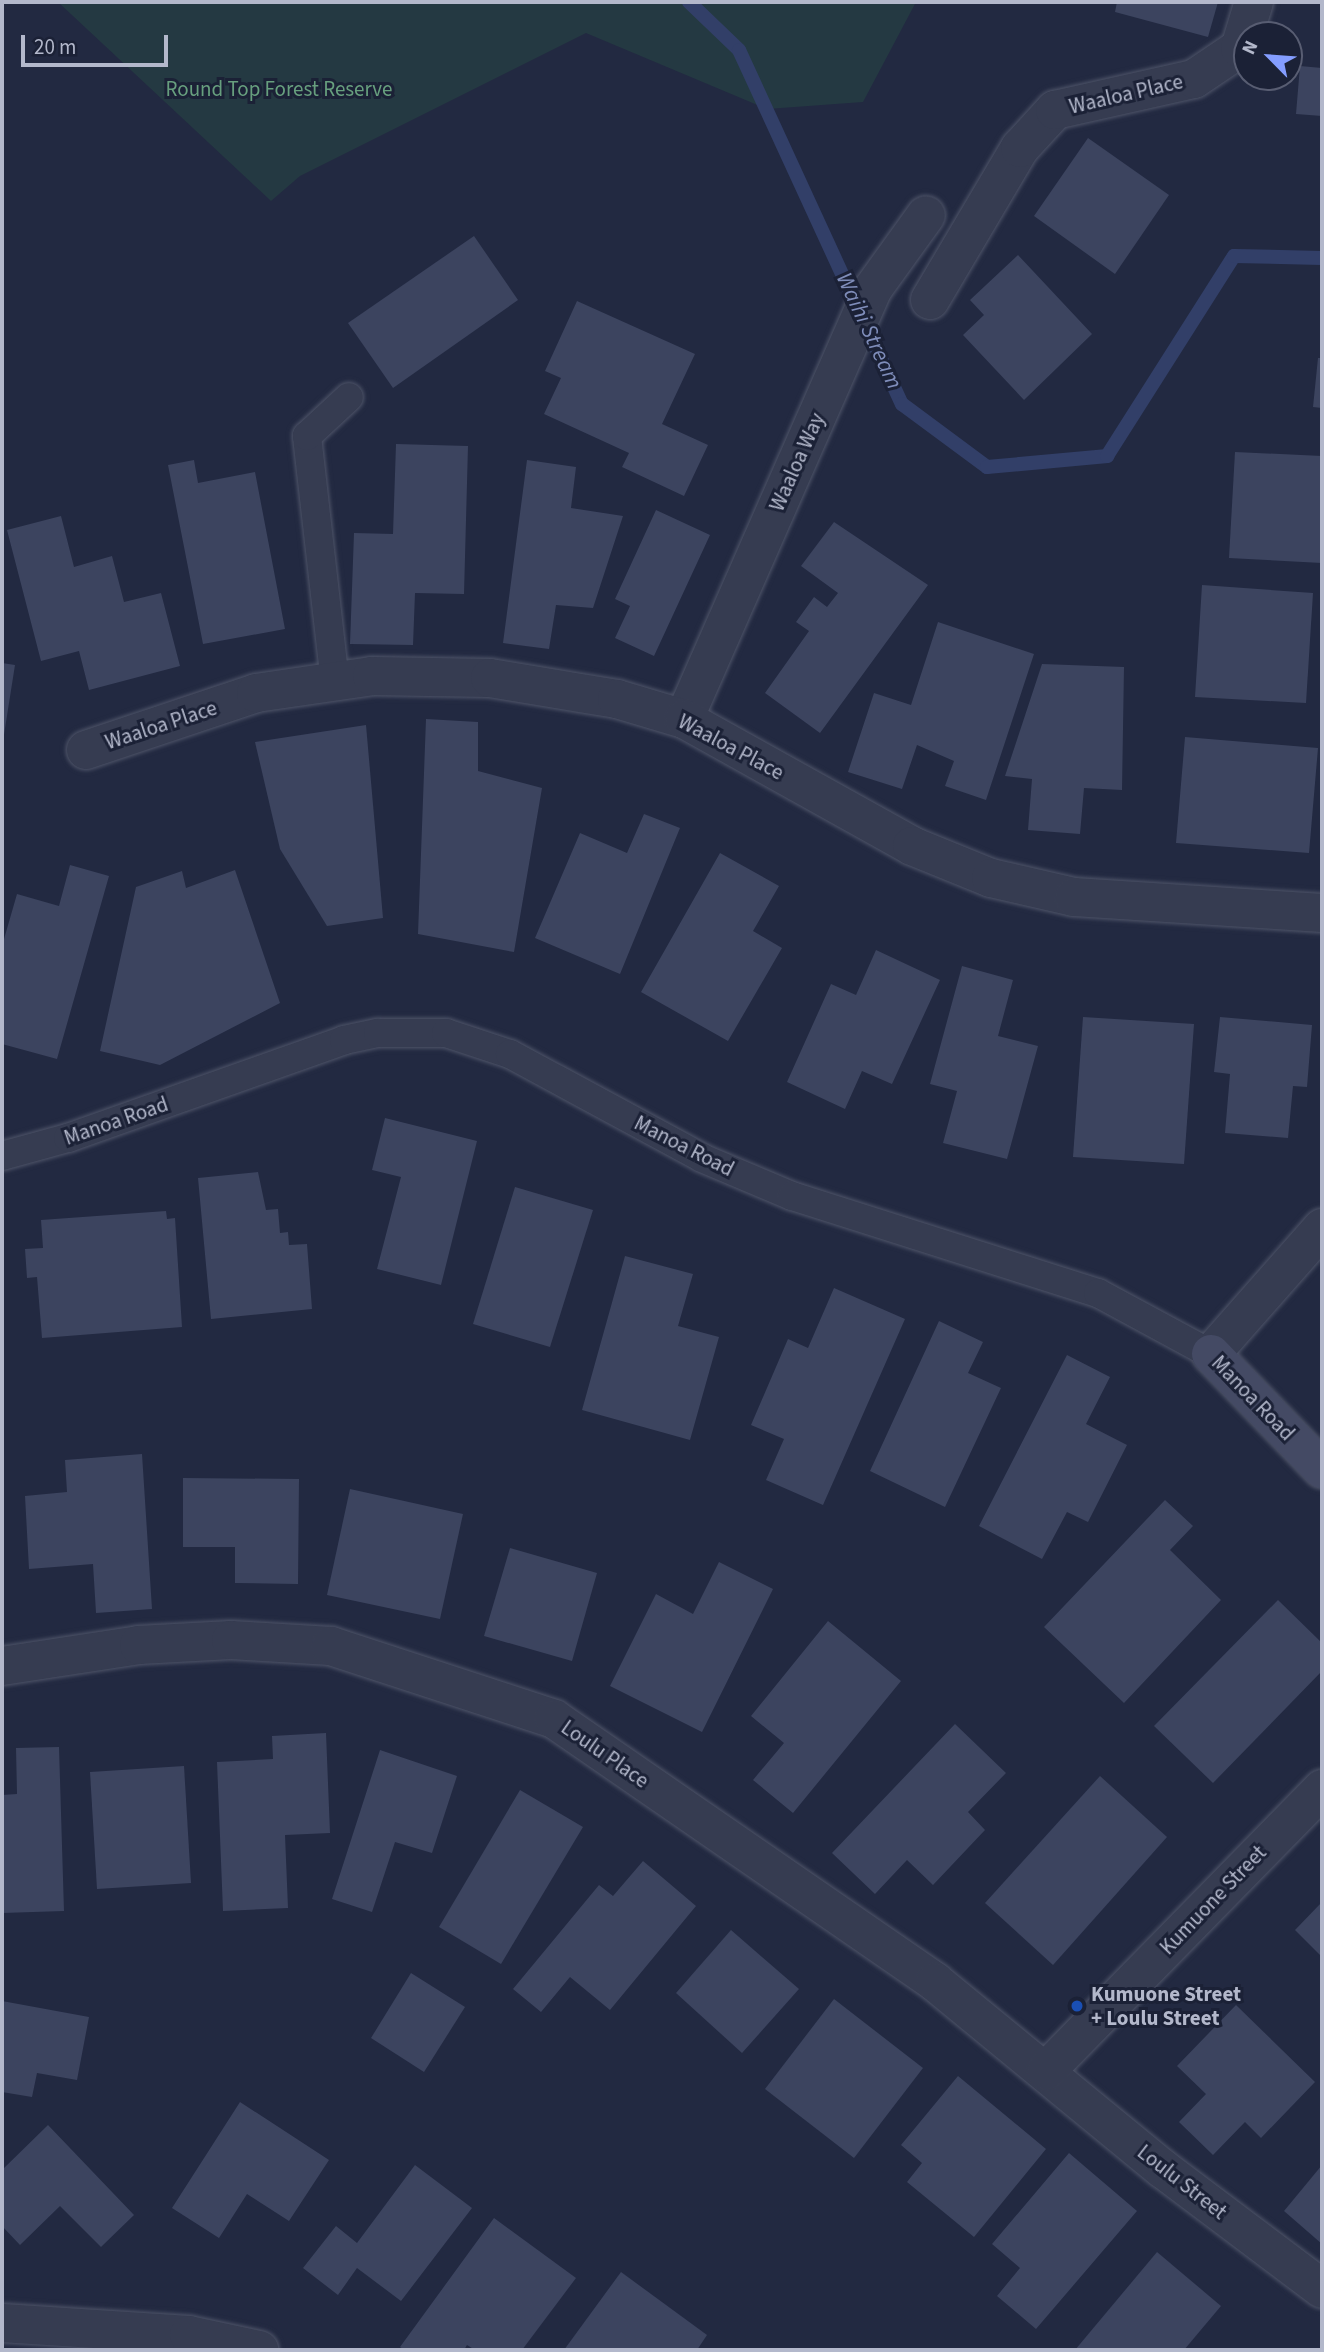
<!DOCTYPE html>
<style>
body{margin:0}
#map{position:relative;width:1324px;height:2352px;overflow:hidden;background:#222941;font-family:"Source Sans 3",sans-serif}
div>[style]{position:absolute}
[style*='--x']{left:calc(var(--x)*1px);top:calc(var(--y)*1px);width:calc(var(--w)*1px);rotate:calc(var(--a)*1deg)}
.green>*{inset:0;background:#243942}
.stream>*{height:14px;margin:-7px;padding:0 7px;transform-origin:7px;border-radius:7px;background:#323f68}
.building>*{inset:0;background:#3c445f}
.roads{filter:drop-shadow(0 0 2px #4e5468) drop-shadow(0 0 2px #4e5468)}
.lane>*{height:28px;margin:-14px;padding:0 14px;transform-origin:14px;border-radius:14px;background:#363c51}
.street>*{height:38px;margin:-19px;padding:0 19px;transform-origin:19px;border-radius:19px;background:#363c51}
.secondary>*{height:38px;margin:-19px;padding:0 19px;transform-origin:19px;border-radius:19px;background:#444a64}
.dots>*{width:19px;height:19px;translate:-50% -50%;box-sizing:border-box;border:4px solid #1b2136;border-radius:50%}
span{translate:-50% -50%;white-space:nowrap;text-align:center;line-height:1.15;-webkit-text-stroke:6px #1b2136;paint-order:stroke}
.park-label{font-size:21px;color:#679f7e}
.street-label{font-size:21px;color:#b3b8cb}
.poi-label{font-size:21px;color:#b3b8cb;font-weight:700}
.left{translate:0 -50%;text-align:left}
.water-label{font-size:23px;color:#7f8dba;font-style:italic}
.frame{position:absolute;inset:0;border:4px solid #b3b8cb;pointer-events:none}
.north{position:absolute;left:1233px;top:21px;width:70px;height:70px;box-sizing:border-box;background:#1b2136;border:2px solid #585d72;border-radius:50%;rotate:295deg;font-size:19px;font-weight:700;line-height:28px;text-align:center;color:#b3b8cb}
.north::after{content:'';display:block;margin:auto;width:24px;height:32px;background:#849dff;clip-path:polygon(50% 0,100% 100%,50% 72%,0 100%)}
.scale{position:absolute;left:21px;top:35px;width:147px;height:32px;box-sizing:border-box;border:4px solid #b3b8cb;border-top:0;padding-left:9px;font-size:21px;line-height:24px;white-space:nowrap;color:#b3b8cb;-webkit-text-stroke:5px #1b2136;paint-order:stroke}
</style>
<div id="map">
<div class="green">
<i style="clip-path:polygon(58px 2px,916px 2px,863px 102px,767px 109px,586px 33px,300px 176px,271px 201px)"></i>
</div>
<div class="stream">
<i style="--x:689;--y:2;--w:69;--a:43.8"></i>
<i style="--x:739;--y:50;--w:390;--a:65.3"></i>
<i style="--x:902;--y:404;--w:106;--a:36.5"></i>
<i style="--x:987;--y:467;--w:121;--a:-5.2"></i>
<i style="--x:1107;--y:456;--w:237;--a:-57.6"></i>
<i style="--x:1234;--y:256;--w:88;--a:1.3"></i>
</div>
<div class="building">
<i style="clip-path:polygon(1117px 2px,1218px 2px,1208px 37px,1115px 12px)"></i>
<i style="clip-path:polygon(1300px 66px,1322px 68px,1322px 116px,1296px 114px)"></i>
<i style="clip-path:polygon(1088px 138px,1169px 195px,1115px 274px,1034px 216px)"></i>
<i style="clip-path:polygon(474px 236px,518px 300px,393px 388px,348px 323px)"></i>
<i style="clip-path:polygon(1018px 255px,1092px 334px,1024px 400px,963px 335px,984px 315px,970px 300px)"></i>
<i style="clip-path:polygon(577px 301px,695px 354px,662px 424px,708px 445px,684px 496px,622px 467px,629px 453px,544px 414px,561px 378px,545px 371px)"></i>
<i style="clip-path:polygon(1318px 358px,1322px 358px,1322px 408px,1313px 407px)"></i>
<i style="clip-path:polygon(396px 444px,468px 446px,464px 594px,415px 593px,413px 645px,350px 644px,354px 533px,393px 534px)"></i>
<i style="clip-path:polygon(1235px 452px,1322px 456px,1322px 563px,1229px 558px)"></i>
<i style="clip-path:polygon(194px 460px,198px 483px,255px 472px,285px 629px,203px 644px,168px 465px)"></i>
<i style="clip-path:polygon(527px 460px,576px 467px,571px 508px,623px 516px,593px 608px,556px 605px,549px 649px,503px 643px)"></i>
<i style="clip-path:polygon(656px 510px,710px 535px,654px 656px,615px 638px,630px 606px,615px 599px)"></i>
<i style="clip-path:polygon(61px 516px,74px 567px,112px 556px,124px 602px,161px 593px,180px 666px,89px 690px,79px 651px,41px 661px,7px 530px)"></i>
<i style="clip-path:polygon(834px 522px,928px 585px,820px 733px,765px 693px,809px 631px,796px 622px,814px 597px,827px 607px,838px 593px,801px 566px)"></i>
<i style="clip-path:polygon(1202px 585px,1313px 593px,1306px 703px,1195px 697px)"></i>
<i style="clip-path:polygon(938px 622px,1034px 654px,986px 800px,945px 786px,954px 761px,917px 745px,902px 789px,848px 772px,874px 693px,911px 705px)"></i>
<i style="clip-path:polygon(2px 663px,15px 665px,3px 741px,2px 741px)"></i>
<i style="clip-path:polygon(1042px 664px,1124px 667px,1122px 790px,1084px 788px,1080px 834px,1028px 830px,1032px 779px,1005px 776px)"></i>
<i style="clip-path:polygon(426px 719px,478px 722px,478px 771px,542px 788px,514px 952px,418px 934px)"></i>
<i style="clip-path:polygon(366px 725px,383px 918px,327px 926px,280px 849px,255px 742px)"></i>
<i style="clip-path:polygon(1185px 737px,1318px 748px,1309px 853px,1176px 843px)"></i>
<i style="clip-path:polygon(644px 814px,680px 828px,620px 974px,535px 938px,580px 833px,627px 853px)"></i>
<i style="clip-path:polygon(720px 853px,779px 886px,753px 931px,782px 948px,728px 1041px,641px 992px)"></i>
<i style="clip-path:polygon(70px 865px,109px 876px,57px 1059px,2px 1044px,2px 946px,17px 894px,59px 906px)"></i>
<i style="clip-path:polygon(235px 870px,280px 1003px,160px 1065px,100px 1051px,136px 887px,182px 871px,186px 888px)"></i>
<i style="clip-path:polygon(876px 950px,940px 980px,892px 1084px,862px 1071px,845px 1109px,787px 1082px,831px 984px,856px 995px)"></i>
<i style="clip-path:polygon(962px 966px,1013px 980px,998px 1036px,1038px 1046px,1007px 1159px,943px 1143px,957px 1091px,930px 1084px)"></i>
<i style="clip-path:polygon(1083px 1017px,1194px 1024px,1184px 1164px,1073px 1157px)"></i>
<i style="clip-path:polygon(1220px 1017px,1312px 1025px,1307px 1087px,1293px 1086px,1288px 1138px,1225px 1133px,1230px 1074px,1214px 1072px)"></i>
<i style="clip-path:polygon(385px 1118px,477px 1141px,441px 1285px,377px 1269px,401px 1177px,372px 1170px)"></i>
<i style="clip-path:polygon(258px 1172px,266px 1210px,278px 1209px,280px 1233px,288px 1232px,289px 1245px,307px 1244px,312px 1309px,211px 1319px,198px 1178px)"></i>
<i style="clip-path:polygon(515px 1187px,593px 1210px,550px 1347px,473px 1324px)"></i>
<i style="clip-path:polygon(166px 1211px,167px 1219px,175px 1218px,182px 1327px,42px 1338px,37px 1277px,27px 1278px,25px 1249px,43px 1248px,41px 1220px)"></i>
<i style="clip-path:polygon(625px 1256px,693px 1274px,678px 1326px,719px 1337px,690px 1440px,582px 1410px)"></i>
<i style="clip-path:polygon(834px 1288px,905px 1319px,823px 1505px,766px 1480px,784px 1439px,751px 1425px,788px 1339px,808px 1348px)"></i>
<i style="clip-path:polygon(939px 1321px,983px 1342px,968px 1373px,1001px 1388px,945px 1507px,870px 1471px)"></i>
<i style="clip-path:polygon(1067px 1355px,1110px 1377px,1086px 1424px,1127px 1445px,1088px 1522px,1067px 1512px,1042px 1559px,979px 1526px)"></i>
<i style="clip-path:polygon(142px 1454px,152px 1609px,96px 1613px,93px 1564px,29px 1569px,25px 1496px,67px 1492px,65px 1460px)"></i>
<i style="clip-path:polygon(183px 1478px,299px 1479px,298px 1584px,235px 1583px,235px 1547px,183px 1547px)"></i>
<i style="clip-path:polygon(350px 1489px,463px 1514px,440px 1619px,327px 1595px)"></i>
<i style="clip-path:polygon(1165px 1500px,1193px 1526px,1170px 1550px,1221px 1600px,1124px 1703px,1044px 1627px)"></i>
<i style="clip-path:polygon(510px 1548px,597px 1573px,572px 1661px,484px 1636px)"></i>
<i style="clip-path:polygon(719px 1562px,773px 1589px,702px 1732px,610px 1686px,656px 1594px,693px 1614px)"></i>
<i style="clip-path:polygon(1278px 1600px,1322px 1643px,1322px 1671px,1213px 1783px,1154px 1726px)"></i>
<i style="clip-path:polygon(828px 1621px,901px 1681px,793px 1813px,753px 1780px,784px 1743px,751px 1716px)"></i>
<i style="clip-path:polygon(955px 1724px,1006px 1773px,968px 1812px,985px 1830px,933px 1885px,907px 1860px,875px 1894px,832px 1853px)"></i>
<i style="clip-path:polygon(326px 1733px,330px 1833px,285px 1835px,288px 1908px,223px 1911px,217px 1762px,273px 1759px,272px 1736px)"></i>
<i style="clip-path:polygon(59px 1747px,64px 1911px,2px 1913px,2px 1795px,17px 1794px,16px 1748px)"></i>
<i style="clip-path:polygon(380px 1750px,457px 1776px,432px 1853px,395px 1842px,372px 1912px,332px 1899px)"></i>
<i style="clip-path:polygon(184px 1766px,191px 1883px,97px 1889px,90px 1772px)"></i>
<i style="clip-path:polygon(1100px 1776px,1167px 1837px,1053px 1965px,985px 1903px)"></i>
<i style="clip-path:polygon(520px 1790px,583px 1827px,501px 1964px,439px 1927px)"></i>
<i style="clip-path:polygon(643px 1861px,696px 1906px,610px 2010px,570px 1977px,541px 2012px,513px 1989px,599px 1885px,613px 1896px)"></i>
<i style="clip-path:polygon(1322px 1902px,1322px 1957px,1295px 1930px)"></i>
<i style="clip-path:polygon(731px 1930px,799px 1989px,742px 2053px,676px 1993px)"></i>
<i style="clip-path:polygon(411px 1973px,465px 2007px,424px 2072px,371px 2038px)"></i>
<i style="clip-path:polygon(834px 1999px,923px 2068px,854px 2158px,765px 2089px)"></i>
<i style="clip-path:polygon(2px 2001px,89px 2017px,77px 2080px,37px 2073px,32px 2097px,2px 2092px)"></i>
<i style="clip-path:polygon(1236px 2005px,1315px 2082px,1261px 2138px,1245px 2122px,1213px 2155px,1179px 2122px,1206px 2094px,1177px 2066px)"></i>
<i style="clip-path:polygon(958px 2076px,1046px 2149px,974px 2237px,907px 2182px,922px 2163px,901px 2145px)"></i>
<i style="clip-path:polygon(240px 2102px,329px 2160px,289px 2221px,247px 2194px,219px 2238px,172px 2208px)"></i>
<i style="clip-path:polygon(48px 2125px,134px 2215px,101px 2247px,60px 2206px,20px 2245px,2px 2226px,2px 2170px)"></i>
<i style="clip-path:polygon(1069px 2153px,1137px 2211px,1036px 2329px,997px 2296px,1020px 2268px,992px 2244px)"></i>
<i style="clip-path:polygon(415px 2165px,472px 2208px,401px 2301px,357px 2268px,338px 2295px,303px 2268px,336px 2226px,357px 2243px)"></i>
<i style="clip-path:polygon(1322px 2165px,1322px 2244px,1284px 2211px)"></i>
<i style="clip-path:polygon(494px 2218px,576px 2278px,522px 2350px,475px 2350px,467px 2345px,464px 2350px,404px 2350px,400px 2347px)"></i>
<i style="clip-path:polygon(1157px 2252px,1221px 2306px,1184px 2350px,1075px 2350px)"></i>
<i style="clip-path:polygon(621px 2272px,707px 2335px,697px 2350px,564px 2350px)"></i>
</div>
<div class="roads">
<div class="lane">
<i style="--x:335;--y:682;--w:248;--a:-96.5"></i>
<i style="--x:307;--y:436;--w:57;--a:-42.9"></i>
<i style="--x:2;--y:1156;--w:68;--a:-15.3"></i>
<i style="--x:68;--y:1138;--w:293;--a:-19.5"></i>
<i style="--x:344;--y:1040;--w:35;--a:-12"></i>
<i style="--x:378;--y:1033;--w:68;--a:0"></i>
<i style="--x:446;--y:1033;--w:67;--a:18.2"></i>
<i style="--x:510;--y:1054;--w:218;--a:28.4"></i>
<i style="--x:702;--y:1158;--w:98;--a:22.9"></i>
<i style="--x:792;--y:1196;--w:321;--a:17.6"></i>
<i style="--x:1098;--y:1293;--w:128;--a:28.4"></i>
</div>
<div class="street">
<i style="--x:930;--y:300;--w:177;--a:-59.4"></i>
<i style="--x:1020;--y:148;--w:52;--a:-47.4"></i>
<i style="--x:1055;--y:110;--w:142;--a:-12.6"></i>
<i style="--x:1194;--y:79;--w:55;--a:-34"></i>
<i style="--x:1240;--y:48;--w:48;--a:-73.1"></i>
<i style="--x:684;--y:719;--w:468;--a:-66.3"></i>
<i style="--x:872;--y:290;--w:92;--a:-54.2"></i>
<i style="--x:86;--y:750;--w:179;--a:-18.5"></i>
<i style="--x:256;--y:693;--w:117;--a:-8.3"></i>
<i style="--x:372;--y:676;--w:118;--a:1"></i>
<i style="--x:490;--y:678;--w:129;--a:9.4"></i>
<i style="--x:617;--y:699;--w:70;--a:16.6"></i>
<i style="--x:684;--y:719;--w:261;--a:29.1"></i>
<i style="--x:912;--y:846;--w:85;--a:22.1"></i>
<i style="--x:991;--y:878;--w:85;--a:12.9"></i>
<i style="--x:1074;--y:897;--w:249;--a:3.7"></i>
<i style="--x:1211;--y:1354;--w:168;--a:-48.6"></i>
<i style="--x:2;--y:1666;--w:139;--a:-8.7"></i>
<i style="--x:139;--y:1645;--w:92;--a:-3.1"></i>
<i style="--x:231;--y:1640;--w:100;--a:3.4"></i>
<i style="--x:331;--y:1646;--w:235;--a:18.1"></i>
<i style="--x:554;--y:1719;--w:463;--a:34.6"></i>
<i style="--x:935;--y:1982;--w:295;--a:39.4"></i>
<i style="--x:1163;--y:2169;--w:199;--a:37"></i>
<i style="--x:1046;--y:2071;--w:395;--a:-45.6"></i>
<i style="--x:2;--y:2323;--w:187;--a:3.7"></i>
<i style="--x:189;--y:2335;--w:72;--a:12.1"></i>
</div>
<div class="secondary">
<i style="--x:1211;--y:1354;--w:160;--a:46"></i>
</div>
</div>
<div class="dots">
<i style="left:1077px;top:2006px;background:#1a4fb4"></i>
</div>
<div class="park-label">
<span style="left:279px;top:89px">Round Top Forest Reserve</span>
</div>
<div class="street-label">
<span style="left:1126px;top:94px;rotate:-13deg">Waaloa Place</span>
<span style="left:797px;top:462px;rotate:-66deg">Waaloa Way</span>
<span style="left:161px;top:725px;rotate:-18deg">Waaloa Place</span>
<span style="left:731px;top:747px;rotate:28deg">Waaloa Place</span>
<span style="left:116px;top:1121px;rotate:-19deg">Manoa Road</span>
<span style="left:684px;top:1146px;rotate:27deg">Manoa Road</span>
<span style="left:1253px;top:1398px;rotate:46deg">Manoa Road</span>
<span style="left:605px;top:1754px;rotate:35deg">Loulu Place</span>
<span style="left:1213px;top:1900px;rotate:-46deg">Kumuone Street</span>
<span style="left:1182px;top:2182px;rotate:38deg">Loulu Street</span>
</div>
<div class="poi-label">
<span class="left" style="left:1091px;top:2006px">Kumuone Street<br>+ Loulu Street</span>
</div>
<div class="water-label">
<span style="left:869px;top:331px;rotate:65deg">Waihi Stream</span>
</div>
<div class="frame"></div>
<div class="north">N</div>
<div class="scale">20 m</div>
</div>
